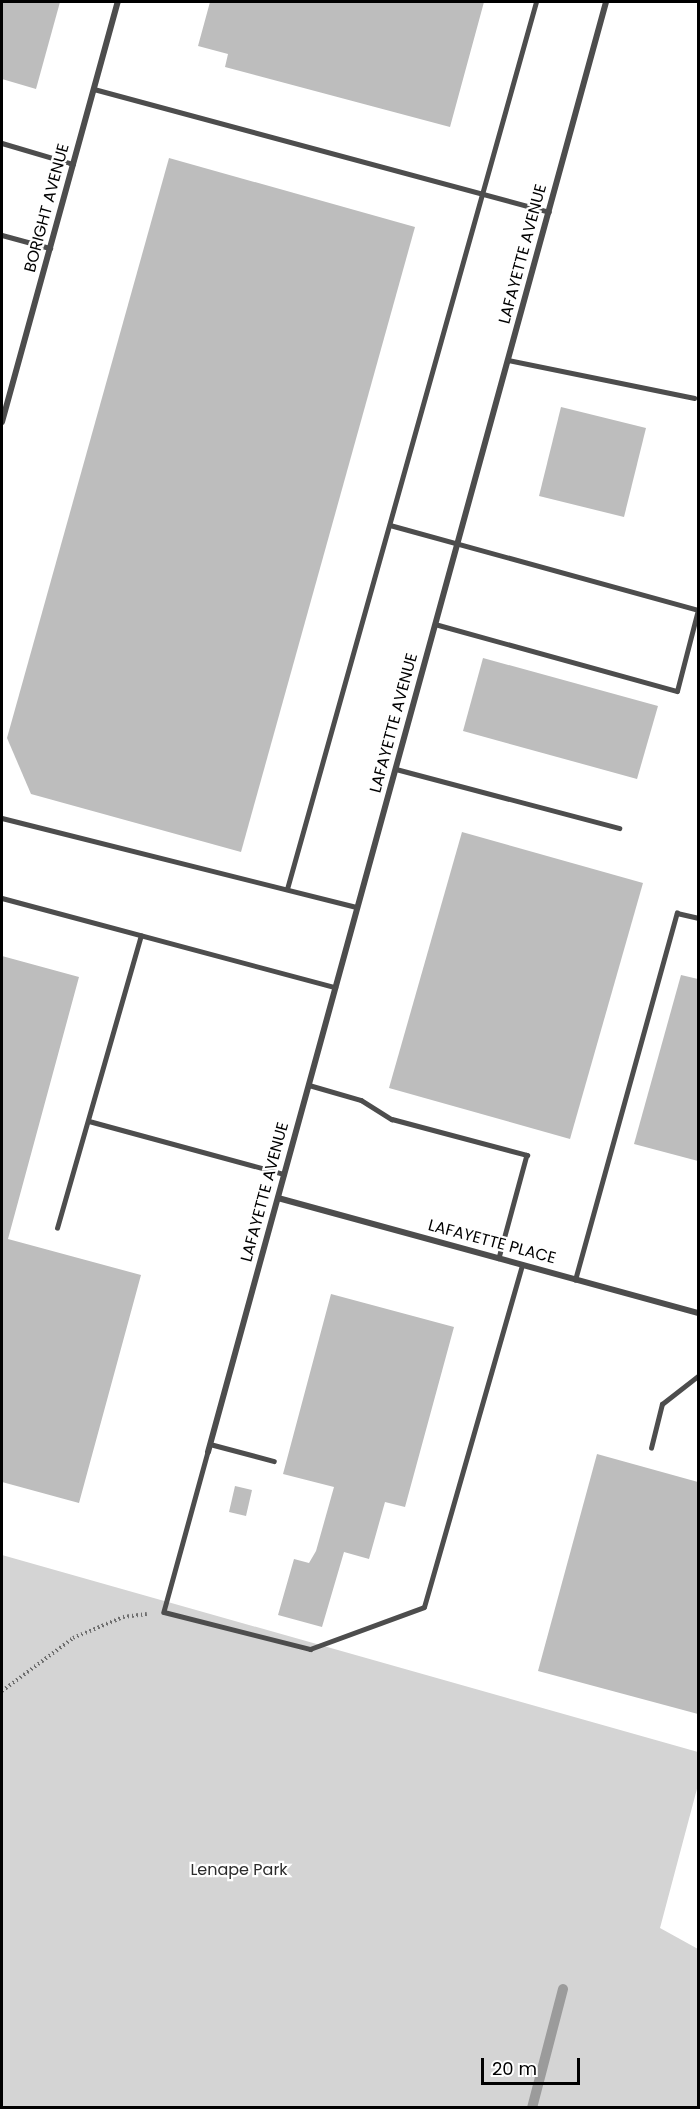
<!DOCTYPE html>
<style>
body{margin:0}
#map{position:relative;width:700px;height:2109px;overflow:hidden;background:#fff;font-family:Poppins,sans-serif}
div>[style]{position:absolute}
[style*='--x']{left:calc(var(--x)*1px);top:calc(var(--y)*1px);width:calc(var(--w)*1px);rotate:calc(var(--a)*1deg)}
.green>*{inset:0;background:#d4d4d4}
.stream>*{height:10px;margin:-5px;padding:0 5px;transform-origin:5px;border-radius:5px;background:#9b9b9b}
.building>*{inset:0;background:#bdbdbd}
.path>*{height:4px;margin-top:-2px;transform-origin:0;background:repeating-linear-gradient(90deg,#6f6f6f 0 1.5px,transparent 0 4.5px)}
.lane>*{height:4.5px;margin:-2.25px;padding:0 2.25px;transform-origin:2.25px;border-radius:2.25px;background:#4d4d4d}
.street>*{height:6px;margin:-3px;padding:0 3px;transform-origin:3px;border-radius:3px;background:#4d4d4d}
span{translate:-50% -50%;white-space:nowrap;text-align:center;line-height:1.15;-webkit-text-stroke:4.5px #fff;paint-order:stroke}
.street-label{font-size:16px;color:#000}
.park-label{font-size:16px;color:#2b2b2b}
.frame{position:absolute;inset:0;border:3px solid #000;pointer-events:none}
.scale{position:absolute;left:481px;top:2058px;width:99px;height:27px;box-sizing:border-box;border:3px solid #000;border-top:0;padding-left:8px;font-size:18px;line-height:21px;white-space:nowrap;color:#000;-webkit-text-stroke:4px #fff;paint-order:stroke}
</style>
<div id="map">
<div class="green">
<i style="clip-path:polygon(2px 1555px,698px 1752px,698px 1785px,660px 1928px,698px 1949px,698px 2107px,2px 2107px)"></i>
</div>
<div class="stream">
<i style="--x:532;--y:2108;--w:123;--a:-75.4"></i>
</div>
<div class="building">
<i style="clip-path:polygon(2px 2px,60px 2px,36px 89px,2px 79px)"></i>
<i style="clip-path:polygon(210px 2px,484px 2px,450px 127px,225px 67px,228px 54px,198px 46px)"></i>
<i style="clip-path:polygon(169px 158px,415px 227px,241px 852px,31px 794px,7px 738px)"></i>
<i style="clip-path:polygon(561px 407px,646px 428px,624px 517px,539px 496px)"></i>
<i style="clip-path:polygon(483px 658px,658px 706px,637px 779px,463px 731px)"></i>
<i style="clip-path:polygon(462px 832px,643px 883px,570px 1139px,389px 1088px)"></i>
<i style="clip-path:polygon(2px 956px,79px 977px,8px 1239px,141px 1275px,79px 1503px,2px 1482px)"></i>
<i style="clip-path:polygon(681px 975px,698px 979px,698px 1161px,634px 1144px)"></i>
<i style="clip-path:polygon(331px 1294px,454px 1327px,405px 1507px,385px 1502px,369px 1559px,344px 1552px,322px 1627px,278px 1615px,294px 1559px,309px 1563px,316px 1551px,334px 1487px,283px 1474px)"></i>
<i style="clip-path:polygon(597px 1454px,698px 1482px,698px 1714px,538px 1671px)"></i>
<i style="clip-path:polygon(235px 1486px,252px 1490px,246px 1516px,229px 1512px)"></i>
</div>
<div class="path">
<i style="--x:2;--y:1691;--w:89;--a:-36.7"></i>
<i style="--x:73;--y:1638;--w:54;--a:-22.8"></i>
<i style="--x:123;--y:1617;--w:24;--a:-7"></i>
</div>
<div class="lane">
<i style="--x:94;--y:89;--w:471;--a:15.1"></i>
<i style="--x:2;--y:143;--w:74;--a:16.5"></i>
<i style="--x:2;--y:235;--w:50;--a:15.2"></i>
<i style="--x:508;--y:360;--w:190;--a:11.5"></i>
<i style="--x:390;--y:525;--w:320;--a:15.4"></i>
<i style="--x:435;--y:624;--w:251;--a:15.5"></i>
<i style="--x:677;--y:691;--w:84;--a:-75.5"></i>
<i style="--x:396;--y:769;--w:231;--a:14.8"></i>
<i style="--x:2;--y:818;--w:366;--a:14.1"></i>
<i style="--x:287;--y:889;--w:921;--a:-74.32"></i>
<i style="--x:2;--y:898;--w:345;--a:15"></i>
<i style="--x:309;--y:1085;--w:54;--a:16.1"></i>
<i style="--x:361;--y:1100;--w:36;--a:32"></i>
<i style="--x:392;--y:1119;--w:140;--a:14.9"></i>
<i style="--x:527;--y:1155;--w:107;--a:105.2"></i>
<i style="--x:89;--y:1121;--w:202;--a:15.2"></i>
<i style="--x:57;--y:1228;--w:304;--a:-74"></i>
<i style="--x:575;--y:1280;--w:381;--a:-74.5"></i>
<i style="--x:677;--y:913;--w:22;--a:13"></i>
<i style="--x:210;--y:1444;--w:66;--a:14.9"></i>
<i style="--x:651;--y:1448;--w:45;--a:-76"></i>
<i style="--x:662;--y:1404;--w:46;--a:-37.9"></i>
<i style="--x:208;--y:1452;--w:166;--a:105.4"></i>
<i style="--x:164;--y:1612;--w:151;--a:14.2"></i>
<i style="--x:310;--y:1649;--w:121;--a:-20.2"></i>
<i style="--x:424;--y:1607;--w:356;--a:-74"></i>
</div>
<div class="street">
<i style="--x:2;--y:422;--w:436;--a:-74.6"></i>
<i style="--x:278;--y:1198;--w:435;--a:15.3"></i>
<i style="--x:208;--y:1452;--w:1504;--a:-74.65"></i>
</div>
<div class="street-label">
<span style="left:47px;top:208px;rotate:-75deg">BORIGHT AVENUE</span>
<span style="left:523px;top:254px;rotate:-75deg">LAFAYETTE AVENUE</span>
<span style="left:394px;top:723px;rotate:-75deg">LAFAYETTE AVENUE</span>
<span style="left:265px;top:1192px;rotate:-75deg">LAFAYETTE AVENUE</span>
<span style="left:492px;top:1242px;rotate:15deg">LAFAYETTE PLACE</span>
</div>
<div class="park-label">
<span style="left:239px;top:1870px">Lenape Park</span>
</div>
<div class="frame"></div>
<div class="scale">20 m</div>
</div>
